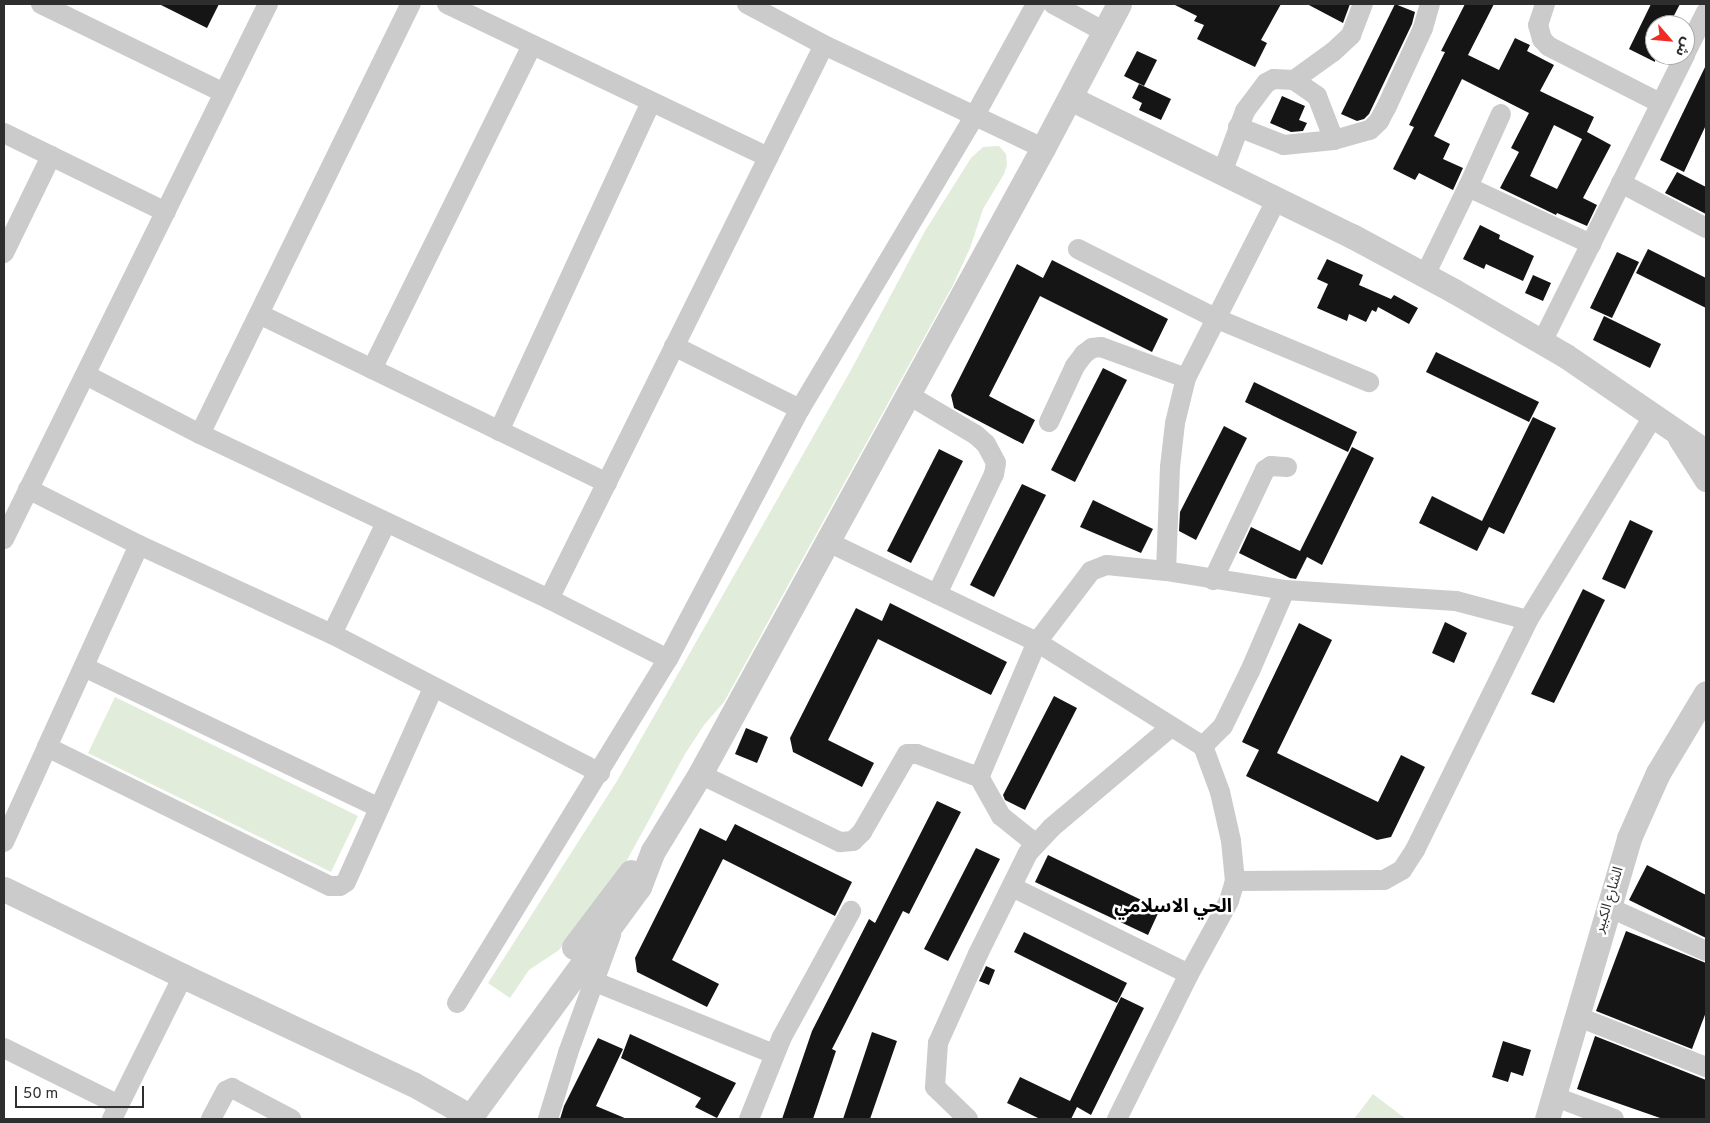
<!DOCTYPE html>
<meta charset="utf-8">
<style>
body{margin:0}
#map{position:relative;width:1710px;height:1123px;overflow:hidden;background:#fff;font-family:Overpass,"Noto Sans Arabic",sans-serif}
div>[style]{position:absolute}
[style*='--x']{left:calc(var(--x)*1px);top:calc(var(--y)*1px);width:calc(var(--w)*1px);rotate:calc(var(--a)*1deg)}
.green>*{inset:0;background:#e2ecda}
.building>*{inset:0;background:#151515}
.minor>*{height:20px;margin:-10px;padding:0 10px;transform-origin:10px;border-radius:10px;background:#cbcbcb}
.tertiary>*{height:25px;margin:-12.5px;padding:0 12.5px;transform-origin:12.5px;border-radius:12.5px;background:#cbcbcb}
span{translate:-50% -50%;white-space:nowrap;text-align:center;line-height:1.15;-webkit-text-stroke:5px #fff;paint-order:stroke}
.street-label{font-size:14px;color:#2e2e2e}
.district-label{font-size:19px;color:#000;font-weight:700}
.frame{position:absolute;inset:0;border:5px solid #2e2e2e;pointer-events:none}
.north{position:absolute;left:1645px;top:15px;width:50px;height:50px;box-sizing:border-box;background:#fff;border:1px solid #ababab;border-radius:50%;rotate:117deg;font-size:14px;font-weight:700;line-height:20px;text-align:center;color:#2e2e2e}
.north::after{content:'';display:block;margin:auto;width:18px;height:22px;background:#f02b24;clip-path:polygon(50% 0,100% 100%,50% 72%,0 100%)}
.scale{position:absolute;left:15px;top:1086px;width:129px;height:22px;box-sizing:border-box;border:2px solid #2e2e2e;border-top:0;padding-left:6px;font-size:15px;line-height:18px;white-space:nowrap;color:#2e2e2e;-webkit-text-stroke:4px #fff;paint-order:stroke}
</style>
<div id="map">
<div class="green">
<i style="clip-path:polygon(999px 146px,1006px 154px,1007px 165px,1004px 174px,983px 209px,970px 248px,953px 285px,724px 702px,704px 725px,685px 754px,626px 862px,559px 950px,529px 970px,510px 998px,488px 983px,617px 781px,851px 370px,925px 231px,971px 158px,983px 147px)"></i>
<i style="clip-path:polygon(115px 697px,358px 816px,331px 872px,88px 753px)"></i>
<i style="clip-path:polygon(1373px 1094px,1406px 1119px,1354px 1119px)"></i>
</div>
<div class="building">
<i style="clip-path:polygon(159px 4px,219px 4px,207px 28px)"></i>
<i style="clip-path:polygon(1173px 4px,1281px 4px,1261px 40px,1267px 43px,1255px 67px,1197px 39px,1204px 25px,1194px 21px,1197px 16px)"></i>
<i style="clip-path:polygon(1307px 4px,1350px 4px,1343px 23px)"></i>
<i style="clip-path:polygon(1395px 4px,1415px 12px,1412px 24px,1369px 114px,1364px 119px,1357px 121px,1341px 114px)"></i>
<i style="clip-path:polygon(evenodd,1465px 4px,1494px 4px,1468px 55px,1499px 70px,1515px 38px,1530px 45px,1527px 51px,1554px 65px,1540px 91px,1594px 117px,1587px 132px,1611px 145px,1583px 198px,1597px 205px,1587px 226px,1557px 213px,1556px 215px,1500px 188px,1519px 152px,1511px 148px,1529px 113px,1462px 79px,1434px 136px,1450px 144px,1443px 159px,1463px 168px,1453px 190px,1419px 173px,1415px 180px,1393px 169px,1414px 127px,1409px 125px,1445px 52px,1441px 51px,1465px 4px,1554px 125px,1582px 139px,1557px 189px,1530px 176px,1554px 125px)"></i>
<i style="clip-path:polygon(1651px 4px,1680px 4px,1669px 25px,1655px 25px,1655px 62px,1629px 49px)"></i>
<i style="clip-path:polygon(1137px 51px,1157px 60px,1144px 86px,1124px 76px)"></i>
<i style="clip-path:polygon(1706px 65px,1706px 125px,1684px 172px,1660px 160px)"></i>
<i style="clip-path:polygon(1139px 84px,1171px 99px,1161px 120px,1139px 110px,1142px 103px,1132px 98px)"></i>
<i style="clip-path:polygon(1282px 96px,1305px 106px,1299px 120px,1307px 123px,1303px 131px,1291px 132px,1270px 123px)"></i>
<i style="clip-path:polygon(1677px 172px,1706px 187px,1706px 214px,1665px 193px)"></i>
<i style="clip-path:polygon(1480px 225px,1500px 235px,1499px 239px,1534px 256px,1523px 281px,1486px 264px,1484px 269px,1463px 259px)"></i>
<i style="clip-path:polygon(1648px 249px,1706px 278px,1706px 308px,1636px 273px)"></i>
<i style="clip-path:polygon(1617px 252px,1639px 262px,1612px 318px,1590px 308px)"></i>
<i style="clip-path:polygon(1327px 259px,1363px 275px,1359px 285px,1391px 299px,1394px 295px,1418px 308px,1409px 324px,1378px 307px,1376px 312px,1372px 310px,1366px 322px,1349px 314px,1347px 321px,1317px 308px,1328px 284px,1317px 279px)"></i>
<i style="clip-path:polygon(1052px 260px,1168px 319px,1152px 352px,1040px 296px,989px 396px,1035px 420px,1023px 444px,954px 408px,951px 395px,1017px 264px,1043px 278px)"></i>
<i style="clip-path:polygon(1533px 275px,1551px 283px,1543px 301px,1525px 293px)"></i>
<i style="clip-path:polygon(1604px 316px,1661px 344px,1650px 368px,1593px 340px)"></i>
<i style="clip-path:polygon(1436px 352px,1539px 402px,1529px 422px,1426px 372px)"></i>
<i style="clip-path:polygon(1103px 368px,1127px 380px,1075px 482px,1051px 470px)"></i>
<i style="clip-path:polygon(1254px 382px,1357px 432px,1348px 452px,1245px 402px)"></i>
<i style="clip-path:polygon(1533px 417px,1556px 428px,1504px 534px,1489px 527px,1477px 551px,1419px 523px,1432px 496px,1482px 521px)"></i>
<i style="clip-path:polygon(1224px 426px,1247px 438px,1196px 540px,1179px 531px,1180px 512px)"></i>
<i style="clip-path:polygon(1352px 447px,1374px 458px,1322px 565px,1307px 557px,1296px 579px,1290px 578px,1239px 553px,1251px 527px,1300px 551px)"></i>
<i style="clip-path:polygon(939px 449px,963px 461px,911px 563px,887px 551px)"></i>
<i style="clip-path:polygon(1022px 484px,1046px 495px,994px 597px,970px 585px)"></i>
<i style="clip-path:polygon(1093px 500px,1153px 529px,1141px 553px,1080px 527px)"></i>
<i style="clip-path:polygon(1630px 520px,1653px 531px,1625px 589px,1602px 579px)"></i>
<i style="clip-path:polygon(1583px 589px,1605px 600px,1554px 703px,1531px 694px)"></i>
<i style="clip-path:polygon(890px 603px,1007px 662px,991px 695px,878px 639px,828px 740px,874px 763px,862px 787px,793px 752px,790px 738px,856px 608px,882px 621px)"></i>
<i style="clip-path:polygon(1445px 622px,1467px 633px,1454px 663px,1432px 653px)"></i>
<i style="clip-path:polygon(1299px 623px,1332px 640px,1277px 753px,1378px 802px,1401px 755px,1425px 767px,1391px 837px,1377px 840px,1246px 776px,1259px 750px,1242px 742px)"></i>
<i style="clip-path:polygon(1054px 696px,1077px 708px,1025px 810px,1005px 800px,1003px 795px)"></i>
<i style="clip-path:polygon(746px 728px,768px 737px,757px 763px,735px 754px)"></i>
<i style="clip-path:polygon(937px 801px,961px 812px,909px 914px,903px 911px,832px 1049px,836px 1051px,813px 1119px,782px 1119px,812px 1031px,869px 919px,875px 923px)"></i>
<i style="clip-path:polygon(735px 824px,852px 882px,835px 916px,723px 859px,672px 960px,719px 984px,707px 1007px,637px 972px,635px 958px,700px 828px,726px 841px)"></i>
<i style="clip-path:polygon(976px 848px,1000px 859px,948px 961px,924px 949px)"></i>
<i style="clip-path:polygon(1048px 855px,1160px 909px,1148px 935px,1035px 882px)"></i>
<i style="clip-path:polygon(1647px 865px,1706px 895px,1706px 938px,1629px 900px)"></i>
<i style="clip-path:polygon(1626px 931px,1706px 963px,1706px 1012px,1692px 1049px,1596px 1011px)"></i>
<i style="clip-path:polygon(1024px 932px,1127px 983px,1117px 1003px,1014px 952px)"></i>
<i style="clip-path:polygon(986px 966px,995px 970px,989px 985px,979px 981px)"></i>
<i style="clip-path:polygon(1121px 997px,1144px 1008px,1091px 1115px,1077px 1107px,1071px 1119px,1040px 1119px,1007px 1103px,1020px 1077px,1070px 1101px)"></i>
<i style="clip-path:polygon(872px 1032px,897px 1041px,870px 1119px,843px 1119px)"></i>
<i style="clip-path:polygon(630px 1034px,736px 1083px,717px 1118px,695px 1107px,701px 1098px,621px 1058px)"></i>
<i style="clip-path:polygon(1595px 1036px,1706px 1080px,1706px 1119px,1663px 1119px,1577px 1089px)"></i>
<i style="clip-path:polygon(598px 1038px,623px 1049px,596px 1106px,627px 1119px,560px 1119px,564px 1106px)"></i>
<i style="clip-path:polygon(1503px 1041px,1531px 1050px,1523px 1076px,1511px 1072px,1508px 1082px,1492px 1077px)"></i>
</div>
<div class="minor">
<i style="--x:41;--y:4;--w:203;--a:25.9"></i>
<i style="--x:447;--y:4;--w:356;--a:25.5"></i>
<i style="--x:747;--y:4;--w:87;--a:28"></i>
<i style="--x:824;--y:45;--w:242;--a:25.2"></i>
<i style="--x:1053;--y:4;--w:57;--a:28.4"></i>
<i style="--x:1545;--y:4;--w:22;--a:108"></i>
<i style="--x:1538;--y:25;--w:15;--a:74"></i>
<i style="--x:1542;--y:39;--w:9;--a:49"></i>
<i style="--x:1548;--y:46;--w:126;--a:27"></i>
<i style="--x:1685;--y:54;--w:47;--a:-63.4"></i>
<i style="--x:1294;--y:80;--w:48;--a:-35.7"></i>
<i style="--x:1333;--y:52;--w:25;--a:-43"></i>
<i style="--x:1351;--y:35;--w:33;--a:-69"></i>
<i style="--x:1238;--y:127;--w:49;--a:21.4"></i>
<i style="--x:1284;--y:145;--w:50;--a:-5.7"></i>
<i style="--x:1334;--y:140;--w:37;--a:-16"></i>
<i style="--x:1370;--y:130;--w:13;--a:-45"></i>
<i style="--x:1379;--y:121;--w:17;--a:-62"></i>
<i style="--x:1387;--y:106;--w:86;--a:-65.2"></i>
<i style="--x:1423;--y:28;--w:25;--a:-74"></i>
<i style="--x:4;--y:133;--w:180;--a:26"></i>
<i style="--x:1222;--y:173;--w:66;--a:-69.6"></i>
<i style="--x:1245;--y:111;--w:35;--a:-53"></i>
<i style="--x:1266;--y:83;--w:9;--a:-27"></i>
<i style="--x:1274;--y:79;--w:20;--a:3"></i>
<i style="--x:1294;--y:80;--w:28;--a:35"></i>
<i style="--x:1317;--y:96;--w:47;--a:68.9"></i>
<i style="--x:1621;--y:183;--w:96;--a:27.9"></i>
<i style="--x:1468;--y:187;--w:80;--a:-65.7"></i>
<i style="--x:1078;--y:249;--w:153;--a:26.7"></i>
<i style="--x:1215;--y:318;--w:167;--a:22.6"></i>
<i style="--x:4;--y:253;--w:108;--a:-64.1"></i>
<i style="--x:1425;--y:275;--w:98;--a:-64"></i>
<i style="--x:1468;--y:187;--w:136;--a:24.9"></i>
<i style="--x:259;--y:314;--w:387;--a:25.9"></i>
<i style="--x:1542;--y:342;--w:321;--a:-63.5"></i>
<i style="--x:674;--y:346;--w:141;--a:26.6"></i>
<i style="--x:372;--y:369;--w:361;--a:-63.7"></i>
<i style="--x:86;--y:375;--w:128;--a:27.4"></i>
<i style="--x:200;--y:434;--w:386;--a:25.3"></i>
<i style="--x:549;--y:599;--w:133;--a:26.8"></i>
<i style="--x:907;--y:394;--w:80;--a:30.7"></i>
<i style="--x:976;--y:435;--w:13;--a:42"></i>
<i style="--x:986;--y:444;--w:21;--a:62"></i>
<i style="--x:996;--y:463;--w:11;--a:100"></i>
<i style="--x:994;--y:474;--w:133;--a:115.4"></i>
<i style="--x:1049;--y:422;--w:62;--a:-65.1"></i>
<i style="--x:1075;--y:366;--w:15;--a:-53"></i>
<i style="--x:1084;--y:354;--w:10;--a:-37"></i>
<i style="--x:1092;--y:348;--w:9;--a:-6"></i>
<i style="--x:1101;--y:347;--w:90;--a:20"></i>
<i style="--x:499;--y:431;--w:362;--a:-65.2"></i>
<i style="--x:200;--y:434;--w:479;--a:-63.9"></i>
<i style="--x:28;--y:489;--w:124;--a:26.8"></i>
<i style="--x:139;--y:545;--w:213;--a:24.8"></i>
<i style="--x:332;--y:634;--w:302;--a:27.4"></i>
<i style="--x:4;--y:539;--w:597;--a:-63.74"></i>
<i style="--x:826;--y:541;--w:234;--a:25.6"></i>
<i style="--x:1037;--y:642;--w:196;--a:32.1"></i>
<i style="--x:1203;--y:746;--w:49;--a:69.7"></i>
<i style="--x:1220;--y:792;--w:50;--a:77.3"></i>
<i style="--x:1231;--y:841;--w:40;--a:84.3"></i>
<i style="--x:1235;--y:881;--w:21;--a:107"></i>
<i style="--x:1229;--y:901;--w:83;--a:118.7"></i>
<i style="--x:1189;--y:974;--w:162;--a:116.4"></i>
<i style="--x:139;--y:545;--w:222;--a:114.5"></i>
<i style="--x:47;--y:747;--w:315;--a:26.2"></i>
<i style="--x:330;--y:886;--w:10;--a:0"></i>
<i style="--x:340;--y:886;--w:7;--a:-34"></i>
<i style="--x:346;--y:882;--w:213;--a:-65.8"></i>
<i style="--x:1166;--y:571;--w:104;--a:-87.8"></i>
<i style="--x:1170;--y:467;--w:44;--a:-83.5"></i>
<i style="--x:1175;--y:423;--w:46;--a:-76.3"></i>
<i style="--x:1186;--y:378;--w:201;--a:-63.1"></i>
<i style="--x:1213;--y:580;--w:122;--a:-64.7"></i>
<i style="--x:1265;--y:470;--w:7;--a:-34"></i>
<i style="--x:1271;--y:466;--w:16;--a:4"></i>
<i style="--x:549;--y:599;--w:618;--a:-63.6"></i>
<i style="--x:332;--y:634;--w:123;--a:-64.1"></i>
<i style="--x:84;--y:667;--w:327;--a:25.5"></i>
<i style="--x:1203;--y:746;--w:28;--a:-45"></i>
<i style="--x:1223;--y:726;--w:61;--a:-63.9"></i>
<i style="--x:1250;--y:671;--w:88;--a:-66.6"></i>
<i style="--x:700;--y:774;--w:156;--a:25.9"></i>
<i style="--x:840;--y:842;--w:13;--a:-4"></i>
<i style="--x:853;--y:841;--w:13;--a:-45"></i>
<i style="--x:862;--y:832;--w:90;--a:-60"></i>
<i style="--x:907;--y:754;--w:10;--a:0"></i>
<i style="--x:917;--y:754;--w:60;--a:20.6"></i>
<i style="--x:973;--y:775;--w:8;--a:-14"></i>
<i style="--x:981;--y:773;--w:142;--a:-66.9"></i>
<i style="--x:1037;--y:642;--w:89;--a:-52.7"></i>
<i style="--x:1091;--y:571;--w:17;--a:-21"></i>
<i style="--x:1107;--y:565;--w:59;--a:5.8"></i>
<i style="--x:1166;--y:571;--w:121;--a:9.1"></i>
<i style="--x:1285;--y:590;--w:171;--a:3.7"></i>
<i style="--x:1456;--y:601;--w:74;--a:14.8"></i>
<i style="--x:978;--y:775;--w:47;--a:60.7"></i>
<i style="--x:1001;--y:816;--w:45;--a:38.7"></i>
<i style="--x:4;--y:842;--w:104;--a:-65.6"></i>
<i style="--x:1235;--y:881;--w:149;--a:-0.4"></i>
<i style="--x:1384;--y:880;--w:21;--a:-29"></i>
<i style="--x:1402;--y:870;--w:24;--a:-57"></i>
<i style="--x:1415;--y:850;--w:256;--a:-63.8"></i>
<i style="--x:1528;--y:620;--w:238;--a:-58.4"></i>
<i style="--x:1012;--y:887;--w:197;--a:26.2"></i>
<i style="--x:1608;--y:907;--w:107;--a:24.2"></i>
<i style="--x:593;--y:981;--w:195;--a:22"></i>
<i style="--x:457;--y:1003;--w:404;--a:-58.5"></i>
<i style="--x:668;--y:659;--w:283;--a:-62.2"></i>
<i style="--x:800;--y:409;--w:340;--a:-59.2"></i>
<i style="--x:974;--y:117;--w:129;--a:-61.2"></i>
<i style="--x:1576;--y:1016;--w:140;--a:21.4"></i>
<i style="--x:4;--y:1048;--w:128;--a:26.4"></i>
<i style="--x:1553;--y:1096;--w:65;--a:20.7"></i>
<i style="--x:112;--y:1119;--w:160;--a:-63.6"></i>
<i style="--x:211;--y:1119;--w:32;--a:-62"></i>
<i style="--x:226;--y:1091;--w:7;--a:-27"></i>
<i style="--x:232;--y:1088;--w:67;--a:27.7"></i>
<i style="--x:548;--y:1119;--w:69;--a:-73.1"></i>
<i style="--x:568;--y:1053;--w:126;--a:-70"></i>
<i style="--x:749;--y:1119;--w:88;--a:-68.1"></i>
<i style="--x:782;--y:1037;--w:144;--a:-61.3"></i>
<i style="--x:968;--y:1119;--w:46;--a:-135.9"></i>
<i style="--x:935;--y:1087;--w:44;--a:-86.1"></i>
<i style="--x:938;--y:1043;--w:98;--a:-65.8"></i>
<i style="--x:978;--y:954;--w:113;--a:-63.7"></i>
<i style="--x:1028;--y:853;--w:34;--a:-47"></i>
<i style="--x:1051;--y:828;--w:157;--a:-40.1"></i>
</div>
<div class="tertiary">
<i style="--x:1070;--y:98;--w:314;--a:26.1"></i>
<i style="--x:1352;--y:236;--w:116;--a:28.3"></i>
<i style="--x:1454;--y:291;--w:129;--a:30.1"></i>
<i style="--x:1566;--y:356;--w:170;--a:34.4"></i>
<i style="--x:1680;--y:438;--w:49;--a:57.6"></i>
<i style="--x:4;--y:889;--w:199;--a:25.9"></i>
<i style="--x:183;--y:976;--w:254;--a:25.2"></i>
<i style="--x:413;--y:1084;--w:67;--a:29.6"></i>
<i style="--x:574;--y:947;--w:94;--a:-52.8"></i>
<i style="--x:469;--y:1119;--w:288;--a:-53.8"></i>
<i style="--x:639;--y:887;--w:39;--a:-69"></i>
<i style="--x:653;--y:851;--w:90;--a:-58.6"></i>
<i style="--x:700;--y:774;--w:714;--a:-61.28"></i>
<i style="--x:1043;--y:148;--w:163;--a:-62.2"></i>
<i style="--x:1547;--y:1119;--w:293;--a:-73.7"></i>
<i style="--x:1629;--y:838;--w:71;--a:-66"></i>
<i style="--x:1658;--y:773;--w:93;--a:-59"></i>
</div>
<div class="street-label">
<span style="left:1610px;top:900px;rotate:-73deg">الشارع الكبير</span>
</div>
<div class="district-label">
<span style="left:1173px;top:908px">الحي الاسلامي</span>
</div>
<div class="frame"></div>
<div class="north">ش</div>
<div class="scale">50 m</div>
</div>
